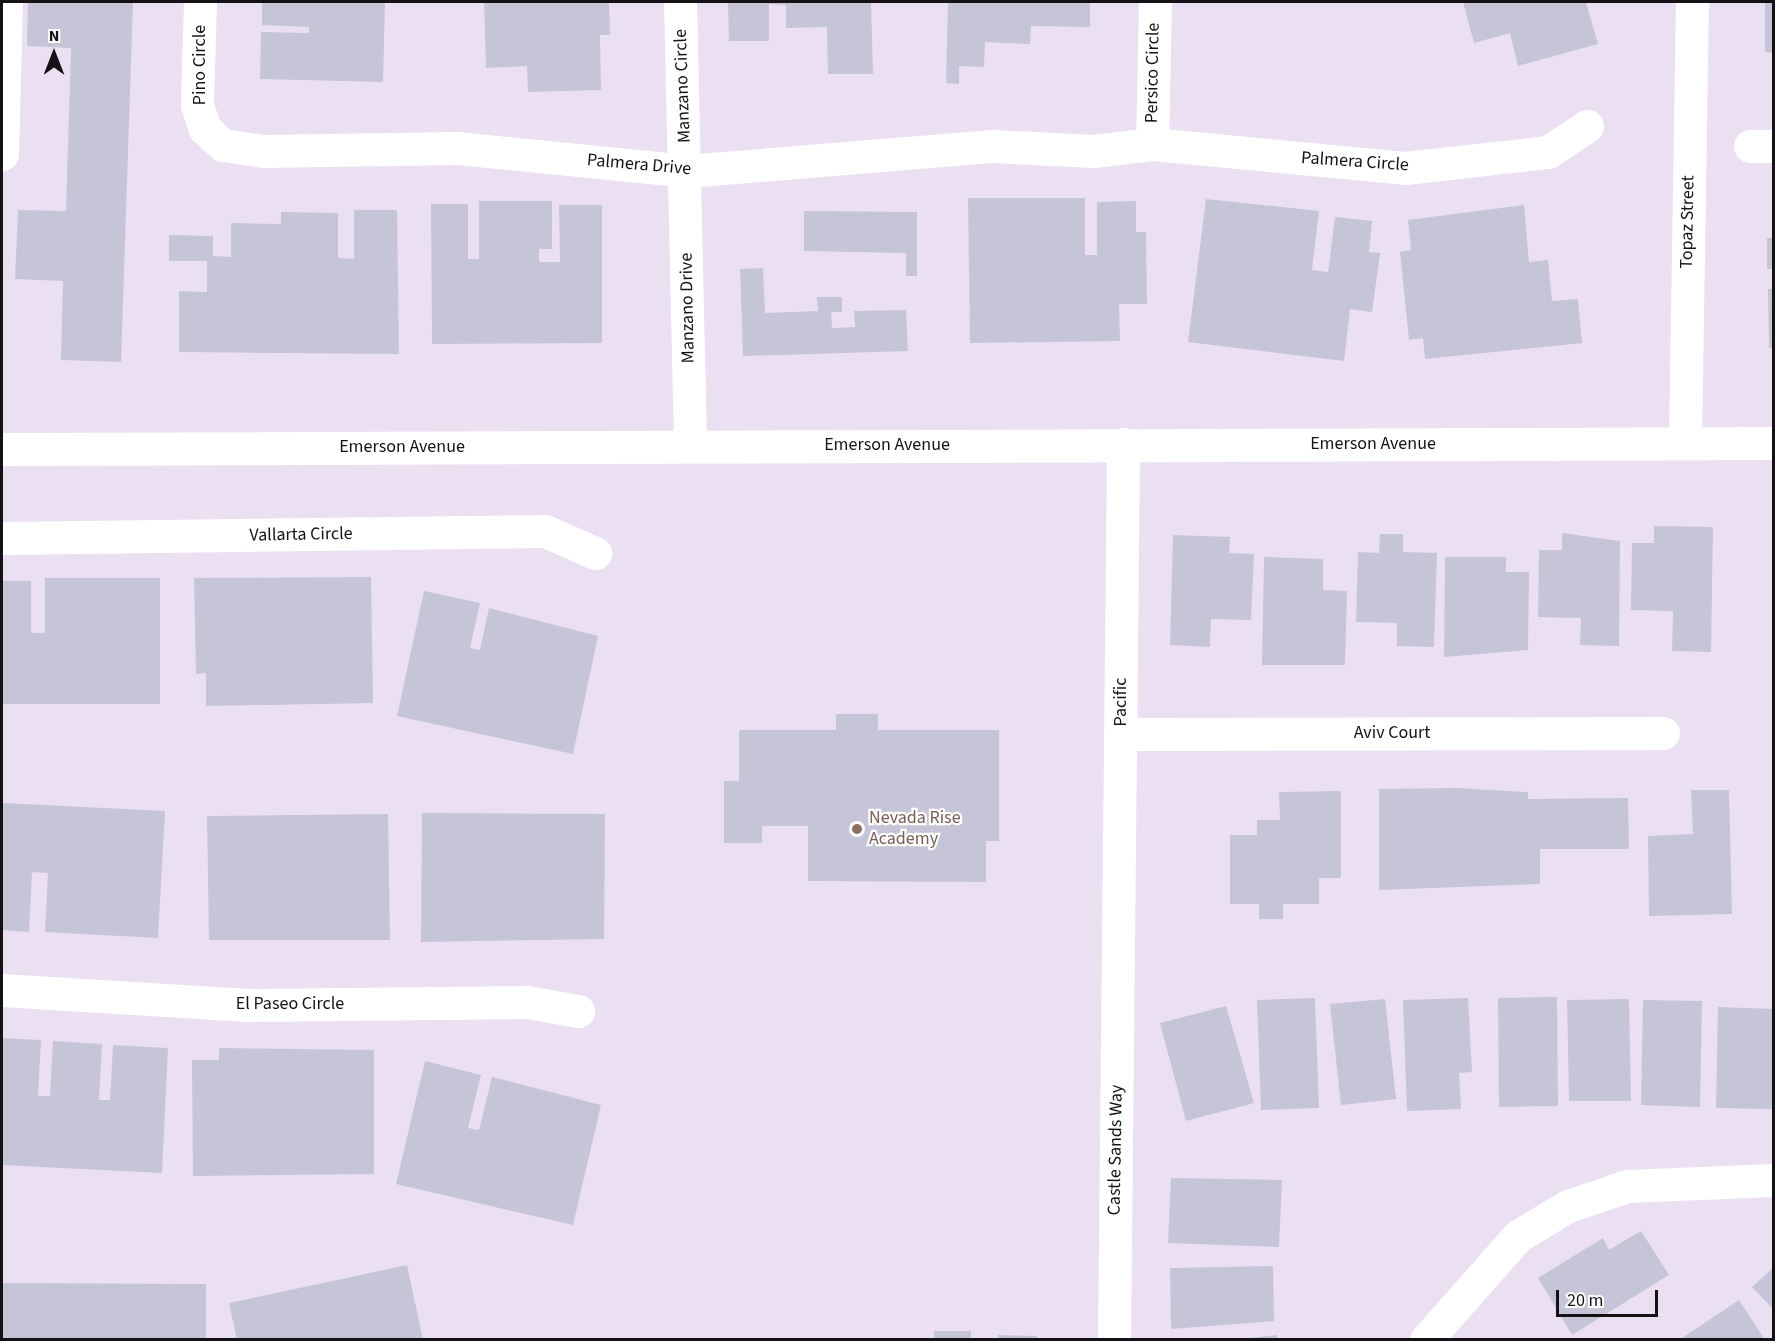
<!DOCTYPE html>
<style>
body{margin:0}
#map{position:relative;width:1775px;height:1341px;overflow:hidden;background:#ebe0f1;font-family:"Source Sans 3",sans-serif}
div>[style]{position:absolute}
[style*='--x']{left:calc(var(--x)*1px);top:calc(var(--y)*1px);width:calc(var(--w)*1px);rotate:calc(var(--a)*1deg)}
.building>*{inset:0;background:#c5c5d7}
.street>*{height:33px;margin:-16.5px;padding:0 16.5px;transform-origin:16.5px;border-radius:16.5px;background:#fff}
.dots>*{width:16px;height:16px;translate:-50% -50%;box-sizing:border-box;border:3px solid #fff;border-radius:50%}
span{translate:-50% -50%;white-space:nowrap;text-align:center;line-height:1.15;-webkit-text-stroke:4.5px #fff;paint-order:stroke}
.street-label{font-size:18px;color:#151217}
.education-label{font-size:18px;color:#785e54}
.left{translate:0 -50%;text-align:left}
.frame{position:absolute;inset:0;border:3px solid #151217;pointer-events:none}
.north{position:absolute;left:24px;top:24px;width:60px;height:60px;-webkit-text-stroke:4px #fff;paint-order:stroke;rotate:0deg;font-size:16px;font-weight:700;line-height:24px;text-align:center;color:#151217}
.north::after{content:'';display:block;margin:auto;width:21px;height:27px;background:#151217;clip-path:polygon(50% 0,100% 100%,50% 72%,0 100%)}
.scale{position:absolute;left:1556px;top:1290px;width:102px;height:27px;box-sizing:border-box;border:3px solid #151217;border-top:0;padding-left:8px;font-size:18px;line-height:21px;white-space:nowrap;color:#151217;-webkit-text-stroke:4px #fff;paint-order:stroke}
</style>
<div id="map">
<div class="building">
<i style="clip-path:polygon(28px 2px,133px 2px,121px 362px,61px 360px,63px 281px,15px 279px,18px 210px,66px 211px,71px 48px,27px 46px)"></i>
<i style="clip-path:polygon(262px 2px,385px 2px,383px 82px,260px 79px,261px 32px,309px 33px,309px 27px,262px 25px)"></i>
<i style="clip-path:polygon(484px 2px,609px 2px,610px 35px,600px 35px,601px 90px,528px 92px,527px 66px,486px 68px)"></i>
<i style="clip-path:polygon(728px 2px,871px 2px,873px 74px,828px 74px,827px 27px,786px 28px,786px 5px,769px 4px,769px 41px,729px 41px)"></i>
<i style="clip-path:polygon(948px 2px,1090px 2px,1090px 27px,1031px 26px,1030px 44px,985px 42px,984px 67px,959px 66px,959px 84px,946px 83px)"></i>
<i style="clip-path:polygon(1463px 2px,1586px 2px,1598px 44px,1518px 66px,1510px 33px,1474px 43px)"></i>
<i style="clip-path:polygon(1765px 2px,1774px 2px,1774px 53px,1765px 52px)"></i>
<i style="clip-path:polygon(968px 198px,1085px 198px,1085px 255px,1097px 255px,1097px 202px,1136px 201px,1136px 232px,1146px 232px,1147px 304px,1119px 304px,1120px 341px,970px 343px)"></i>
<i style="clip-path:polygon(1206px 199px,1319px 211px,1312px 270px,1328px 272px,1335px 217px,1372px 221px,1369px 252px,1380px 253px,1372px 312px,1350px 309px,1344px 361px,1188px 342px)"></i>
<i style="clip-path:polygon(479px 201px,552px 201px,552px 249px,539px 249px,539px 262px,560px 262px,559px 205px,602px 205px,602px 343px,432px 344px,431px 204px,468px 204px,468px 259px,479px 259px)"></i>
<i style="clip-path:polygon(1524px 205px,1529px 262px,1548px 260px,1552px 301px,1578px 299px,1582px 343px,1425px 359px,1423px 338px,1409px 340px,1400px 252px,1411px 250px,1408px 220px)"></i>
<i style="clip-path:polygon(354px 210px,397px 210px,399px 354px,179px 352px,179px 291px,207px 292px,207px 261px,169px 261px,169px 235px,213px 236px,213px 256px,231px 257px,231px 223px,281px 224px,281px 212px,338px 213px,338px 258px,354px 259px)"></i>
<i style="clip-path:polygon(804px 211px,917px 212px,917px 276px,906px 276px,906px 253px,804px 251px)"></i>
<i style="clip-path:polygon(1767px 238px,1774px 238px,1774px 269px,1767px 269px)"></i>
<i style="clip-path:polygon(763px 268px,765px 313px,818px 311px,817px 297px,842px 297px,842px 312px,831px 312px,832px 328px,855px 327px,854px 311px,906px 310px,908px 351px,743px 356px,740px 269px)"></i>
<i style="clip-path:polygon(1768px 289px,1774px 289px,1774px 348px,1769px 348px)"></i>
<i style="clip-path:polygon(1654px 526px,1713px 527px,1711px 652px,1672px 651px,1673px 611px,1631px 610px,1632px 543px,1654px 543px)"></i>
<i style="clip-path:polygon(1562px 533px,1620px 541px,1619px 646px,1580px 645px,1581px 618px,1538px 617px,1539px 550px,1562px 550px)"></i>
<i style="clip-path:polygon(1380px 534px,1403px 534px,1403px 552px,1437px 553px,1434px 647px,1397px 646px,1397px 623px,1356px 622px,1358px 552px,1379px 553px)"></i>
<i style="clip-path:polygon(1173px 535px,1230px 537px,1229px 553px,1254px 554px,1251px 620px,1211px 619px,1210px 647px,1170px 645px)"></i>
<i style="clip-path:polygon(1264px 557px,1323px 559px,1323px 590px,1347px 591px,1345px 665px,1262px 665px)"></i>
<i style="clip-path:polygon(1445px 557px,1506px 557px,1506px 572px,1529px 572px,1528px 650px,1444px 657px)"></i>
<i style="clip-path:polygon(371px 577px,373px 703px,206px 706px,206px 673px,196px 674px,194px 578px)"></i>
<i style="clip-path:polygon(45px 578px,160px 578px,160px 704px,2px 704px,2px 581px,31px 581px,31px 633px,45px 633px)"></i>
<i style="clip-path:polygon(424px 591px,480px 603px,470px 648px,480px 650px,489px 608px,598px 636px,573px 754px,397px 716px)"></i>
<i style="clip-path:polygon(836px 714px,878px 714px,878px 730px,999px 730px,999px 841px,986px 841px,986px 882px,808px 881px,808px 826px,762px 826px,762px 843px,724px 843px,724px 781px,739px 781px,739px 730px,836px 730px)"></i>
<i style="clip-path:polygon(1456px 788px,1528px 792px,1528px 799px,1628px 798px,1629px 849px,1540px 849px,1540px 884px,1379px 890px,1379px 789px)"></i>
<i style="clip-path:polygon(1691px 790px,1729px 790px,1732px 914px,1649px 916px,1648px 836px,1693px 834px)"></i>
<i style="clip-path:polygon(1341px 791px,1341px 878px,1319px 878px,1319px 904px,1283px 904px,1283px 919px,1259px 919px,1259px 904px,1230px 904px,1230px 835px,1257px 835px,1257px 820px,1280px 820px,1279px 792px)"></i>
<i style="clip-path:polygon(2px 803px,165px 811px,158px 938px,45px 932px,48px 873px,32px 872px,29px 932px,2px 930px)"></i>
<i style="clip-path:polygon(422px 813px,605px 814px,604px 939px,421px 942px)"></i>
<i style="clip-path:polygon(388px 814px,390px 940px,209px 940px,207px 816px)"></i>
<i style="clip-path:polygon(1557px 997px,1558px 1106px,1499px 1107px,1498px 998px)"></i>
<i style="clip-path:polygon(1315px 998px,1319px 1108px,1261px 1110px,1257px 1000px)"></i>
<i style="clip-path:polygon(1468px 998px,1472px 1072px,1459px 1073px,1461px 1109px,1407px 1111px,1403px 1000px)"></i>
<i style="clip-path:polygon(1385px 999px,1396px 1099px,1341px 1105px,1330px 1004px)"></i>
<i style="clip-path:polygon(1629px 999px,1631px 1101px,1569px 1101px,1567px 1000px)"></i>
<i style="clip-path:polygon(1643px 1000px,1702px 1001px,1700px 1107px,1641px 1105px)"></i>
<i style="clip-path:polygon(1226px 1006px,1254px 1103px,1186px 1121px,1160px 1023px)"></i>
<i style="clip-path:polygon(1718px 1007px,1774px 1009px,1774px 1109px,1716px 1108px)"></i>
<i style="clip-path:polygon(2px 1038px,41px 1040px,38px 1096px,50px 1096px,53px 1041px,102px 1044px,99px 1100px,110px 1100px,113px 1045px,168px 1048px,162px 1173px,2px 1165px)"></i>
<i style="clip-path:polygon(219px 1048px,374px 1050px,374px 1174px,193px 1176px,192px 1060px,219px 1060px)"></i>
<i style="clip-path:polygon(425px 1061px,481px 1075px,468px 1128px,479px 1130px,492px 1077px,601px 1105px,573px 1225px,396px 1184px)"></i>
<i style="clip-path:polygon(1171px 1178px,1282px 1180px,1279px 1247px,1168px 1243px)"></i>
<i style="clip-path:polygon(1641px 1231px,1669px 1275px,1572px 1335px,1538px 1278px,1603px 1238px,1609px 1250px)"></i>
<i style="clip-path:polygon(407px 1265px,423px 1340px,237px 1340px,229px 1303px)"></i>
<i style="clip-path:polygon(1273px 1266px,1274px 1321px,1171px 1329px,1170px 1268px)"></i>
<i style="clip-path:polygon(1774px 1267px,1774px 1310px,1752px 1287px)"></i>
<i style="clip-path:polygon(2px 1283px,206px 1284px,206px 1340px,2px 1340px)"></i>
<i style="clip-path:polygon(1739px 1300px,1765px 1340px,1683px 1340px,1682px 1338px)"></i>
<i style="clip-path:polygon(934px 1331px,971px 1331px,971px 1340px,934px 1340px)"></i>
<i style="clip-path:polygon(998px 1335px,1037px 1336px,1037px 1340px,998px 1340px)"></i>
<i style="clip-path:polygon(1277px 1335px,1277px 1340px,1249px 1340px,1249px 1338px)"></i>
</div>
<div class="street">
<i style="--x:200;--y:2;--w:103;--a:91.7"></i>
<i style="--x:197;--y:105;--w:25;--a:72"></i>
<i style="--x:205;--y:129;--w:24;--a:42"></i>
<i style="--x:223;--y:145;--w:40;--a:8.5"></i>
<i style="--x:263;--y:151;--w:194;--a:-0.9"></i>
<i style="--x:457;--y:148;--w:231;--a:5.7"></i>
<i style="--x:687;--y:171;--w:307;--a:-4.7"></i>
<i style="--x:993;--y:146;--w:100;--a:2.9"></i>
<i style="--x:1093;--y:151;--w:59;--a:-6.8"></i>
<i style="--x:1152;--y:144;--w:254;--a:5.4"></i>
<i style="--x:1405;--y:168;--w:144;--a:-6.4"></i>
<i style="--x:1548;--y:152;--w:47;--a:-33.7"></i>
<i style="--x:680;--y:2;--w:443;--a:88.7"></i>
<i style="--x:1152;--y:144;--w:142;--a:-88.8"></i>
<i style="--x:1750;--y:146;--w:24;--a:0"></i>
<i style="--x:2;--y:154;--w:152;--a:-88.5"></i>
<i style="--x:1685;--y:443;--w:441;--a:-89.1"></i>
<i style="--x:2;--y:449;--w:1772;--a:-0.19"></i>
<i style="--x:2;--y:538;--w:543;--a:-0.74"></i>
<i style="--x:545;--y:531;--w:55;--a:23.7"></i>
<i style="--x:1120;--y:734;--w:543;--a:-0.11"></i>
<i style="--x:2;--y:990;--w:242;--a:3.5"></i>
<i style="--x:244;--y:1005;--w:283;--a:-0.6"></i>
<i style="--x:527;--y:1002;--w:52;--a:10"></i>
<i style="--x:1114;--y:1340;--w:896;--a:-89.42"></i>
<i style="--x:1426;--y:1340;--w:139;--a:-48.5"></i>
<i style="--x:1518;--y:1236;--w:58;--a:-31"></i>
<i style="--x:1568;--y:1206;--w:62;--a:-18.7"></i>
<i style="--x:1627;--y:1186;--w:147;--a:-2.3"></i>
</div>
<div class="dots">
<i style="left:857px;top:829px;background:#8d6e63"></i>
</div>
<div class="street-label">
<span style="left:200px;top:65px;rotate:-90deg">Pino Circle</span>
<span style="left:1153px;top:73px;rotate:-89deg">Persico Circle</span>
<span style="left:683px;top:86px;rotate:-92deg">Manzano Circle</span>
<span style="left:1355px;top:162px;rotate:4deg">Palmera Circle</span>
<span style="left:639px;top:165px;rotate:5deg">Palmera Drive</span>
<span style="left:1688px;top:222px;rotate:-89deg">Topaz Street</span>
<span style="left:688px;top:308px;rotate:-91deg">Manzano Drive</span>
<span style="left:1373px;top:444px">Emerson Avenue</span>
<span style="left:887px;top:445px">Emerson Avenue</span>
<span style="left:402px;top:447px">Emerson Avenue</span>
<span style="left:301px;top:535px;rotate:-1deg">Vallarta Circle</span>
<span style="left:1121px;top:702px;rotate:-90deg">Pacific</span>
<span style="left:1392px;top:733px">Aviv Court</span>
<span style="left:290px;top:1004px">El Paseo Circle</span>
<span style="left:1116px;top:1150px;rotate:-89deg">Castle Sands Way</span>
</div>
<div class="education-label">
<span class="left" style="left:869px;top:829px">Nevada Rise<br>Academy</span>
</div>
<div class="frame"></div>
<div class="north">N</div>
<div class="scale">20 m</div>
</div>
